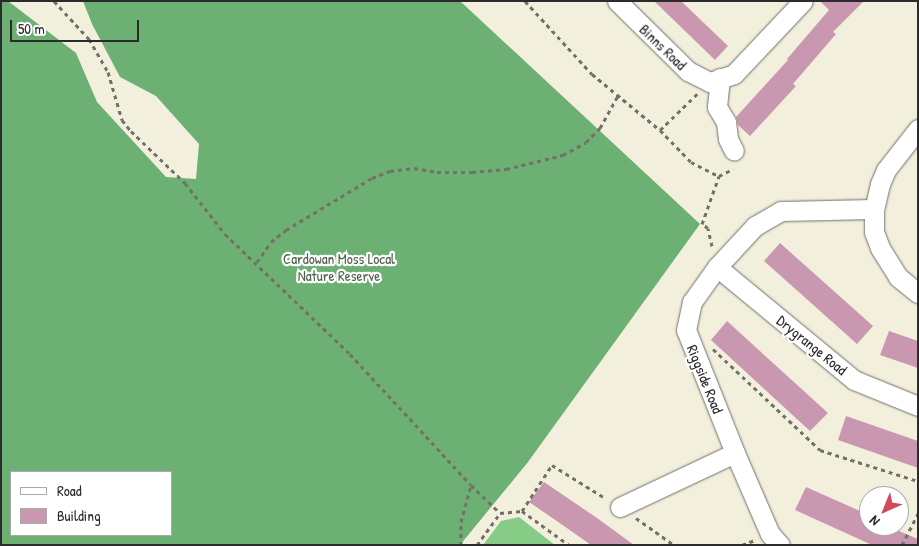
<!DOCTYPE html>
<style>
body{margin:0}
#map{position:relative;width:919px;height:546px;overflow:hidden;background:#f3efdd;font-family:"Patrick Hand",sans-serif}
div>[style]{position:absolute}
[style*='--x']{left:calc(var(--x)*1px);top:calc(var(--y)*1px);width:calc(var(--w)*1px);rotate:calc(var(--a)*1deg)}
.green>*{inset:0;background:#87cc86}
.forest>*{inset:0;background:#6db073}
.building>*{inset:0;background:#c998b0}
.path>*{height:3px;margin-top:-1.5px;transform-origin:0;background:repeating-linear-gradient(90deg,#717069 0 4px,transparent 0 8px)}
.roads{filter:drop-shadow(0 0 1px #717069) drop-shadow(0 0 1px #717069)}
.minor>*{height:19px;margin:-9.5px;padding:0 9.5px;transform-origin:9.5px;border-radius:9.5px;background:#fff}
span{translate:-50% -50%;white-space:nowrap;text-align:center;line-height:1.15;-webkit-text-stroke:4.5px #fff;paint-order:stroke}
.street-label{font-size:15px;color:#2b2b2b}
.park-label{font-size:15px;color:#4b634b}
.frame{position:absolute;inset:0;border:2px solid #2b2b2b;pointer-events:none}
.legend{position:absolute;left:10px;top:471px;width:162px;height:65px;box-sizing:border-box;background:#fff;border:1px solid #aaa;margin:0;padding:6px 9px;list-style:none;font-size:15px;color:#2b2b2b}
.legend li{display:flex;align-items:center;gap:10px;height:25px}
.legend b{width:25px;border:1px solid #aaa}
.north{position:absolute;left:859px;top:486px;width:50px;height:50px;box-sizing:border-box;background:#fff;border:1px solid #aaa;border-radius:50%;rotate:224deg;font-size:14px;font-weight:700;line-height:20px;text-align:center;color:#2b2b2b}
.north::after{content:'';display:block;margin:auto;width:18px;height:22px;background:#d1495b;clip-path:polygon(50% 0,100% 100%,50% 72%,0 100%)}
.scale{position:absolute;left:10px;top:20px;width:129px;height:22px;box-sizing:border-box;border:2px solid #2b2b2b;border-top:0;padding-left:6px;font-size:15px;line-height:18px;white-space:nowrap;color:#2b2b2b;-webkit-text-stroke:4px #fff;paint-order:stroke}
</style>
<div id="map">
<div class="green">
<i style="clip-path:polygon(519px 517px,555px 545px,483px 545px,501px 521px)"></i>
</div>
<div class="forest">
<i style="clip-path:polygon(evenodd,1px 1px,8px 1px,76px 53px,97px 102px,166px 177px,196px 179px,199px 144px,156px 96px,120px 77px,92px 24px,83px 1px,460px 1px,700px 224px,528px 462px,460px 545px,1px 545px,1px 1px,11px 472px,171px 472px,171px 535px,11px 535px,11px 472px)"></i>
</div>
<div class="building">
<i style="clip-path:polygon(654px 1px,681px 1px,728px 46px,715px 60px)"></i>
<i style="clip-path:polygon(820px 1px,864px 1px,833px 32px,836px 34px,793px 84px,796px 86px,750px 136px,738px 125px,736px 117px,788px 60px,787px 59px,829px 10px)"></i>
<i style="clip-path:polygon(780px 243px,873px 326px,857px 344px,764px 261px)"></i>
<i style="clip-path:polygon(727px 321px,828px 413px,810px 431px,711px 340px)"></i>
<i style="clip-path:polygon(889px 331px,918px 341px,918px 368px,880px 355px)"></i>
<i style="clip-path:polygon(846px 416px,918px 441px,918px 468px,838px 440px)"></i>
<i style="clip-path:polygon(544px 482px,597px 518px,634px 545px,591px 545px,564px 526px,529px 502px)"></i>
<i style="clip-path:polygon(806px 487px,869px 515px,869px 526px,901px 526px,899px 531px,918px 539px,918px 545px,872px 545px,795px 510px)"></i>
</div>
<div class="path">
<i style="--x:54;--y:1;--w:52;--a:47.4"></i>
<i style="--x:89;--y:39;--w:38;--a:60"></i>
<i style="--x:108;--y:72;--w:50;--a:73.7"></i>
<i style="--x:122;--y:120;--w:14;--a:51"></i>
<i style="--x:131;--y:131;--w:75;--a:43.9"></i>
<i style="--x:185;--y:183;--w:65;--a:51.9"></i>
<i style="--x:225;--y:234;--w:173;--a:43.8"></i>
<i style="--x:350;--y:354;--w:178;--a:47.3"></i>
<i style="--x:471;--y:485;--w:40;--a:44"></i>
<i style="--x:525;--y:1;--w:99;--a:47.5"></i>
<i style="--x:592;--y:74;--w:88;--a:39.5"></i>
<i style="--x:660;--y:130;--w:45;--a:45.9"></i>
<i style="--x:691;--y:162;--w:31;--a:27"></i>
<i style="--x:719;--y:176;--w:16;--a:-27"></i>
<i style="--x:660;--y:130;--w:52;--a:-44.2"></i>
<i style="--x:712;--y:246;--w:18;--a:-103"></i>
<i style="--x:708;--y:228;--w:7;--a:-146"></i>
<i style="--x:702;--y:224;--w:51;--a:-70.5"></i>
<i style="--x:257;--y:262;--w:24;--a:-55"></i>
<i style="--x:271;--y:242;--w:19;--a:-39"></i>
<i style="--x:286;--y:230;--w:100;--a:-31.2"></i>
<i style="--x:372;--y:178;--w:19;--a:-21"></i>
<i style="--x:390;--y:171;--w:24;--a:-7"></i>
<i style="--x:414;--y:168;--w:23;--a:10"></i>
<i style="--x:437;--y:172;--w:35;--a:0"></i>
<i style="--x:472;--y:172;--w:34;--a:-5"></i>
<i style="--x:506;--y:169;--w:59;--a:-13.8"></i>
<i style="--x:563;--y:155;--w:26;--a:-29"></i>
<i style="--x:586;--y:142;--w:20;--a:-45"></i>
<i style="--x:600;--y:128;--w:37;--a:-61"></i>
<i style="--x:713;--y:349;--w:147;--a:43.3"></i>
<i style="--x:820;--y:450;--w:103;--a:17.6"></i>
<i style="--x:522;--y:511;--w:55;--a:-56.9"></i>
<i style="--x:552;--y:465;--w:62;--a:31.9"></i>
<i style="--x:636;--y:518;--w:47;--a:35.4"></i>
<i style="--x:461;--y:545;--w:23;--a:-90"></i>
<i style="--x:461;--y:522;--w:38;--a:-75"></i>
<i style="--x:477;--y:545;--w:39;--a:-54"></i>
<i style="--x:500;--y:513;--w:22;--a:-5"></i>
<i style="--x:522;--y:511;--w:58;--a:35.9"></i>
<i style="--x:742;--y:545;--w:14;--a:-21"></i>
<i style="--x:902;--y:545;--w:36;--a:-63"></i>
</div>
<div class="roads">
<div class="minor">
<i style="--x:617;--y:1;--w:100;--a:44.6"></i>
<i style="--x:688;--y:71;--w:25;--a:27"></i>
<i style="--x:710;--y:82;--w:25;--a:-18"></i>
<i style="--x:734;--y:74;--w:100;--a:-46.6"></i>
<i style="--x:720;--y:78;--w:29;--a:96"></i>
<i style="--x:717;--y:107;--w:17;--a:59"></i>
<i style="--x:726;--y:122;--w:17;--a:83"></i>
<i style="--x:728;--y:139;--w:13;--a:63"></i>
<i style="--x:918;--y:129;--w:52;--a:128"></i>
<i style="--x:886;--y:170;--w:15;--a:113"></i>
<i style="--x:880;--y:184;--w:26;--a:103"></i>
<i style="--x:874;--y:209;--w:23;--a:90"></i>
<i style="--x:874;--y:232;--w:17;--a:69"></i>
<i style="--x:880;--y:248;--w:34;--a:58"></i>
<i style="--x:898;--y:277;--w:26;--a:39"></i>
<i style="--x:717;--y:267;--w:178;--a:39.5"></i>
<i style="--x:854;--y:380;--w:69;--a:22.1"></i>
<i style="--x:620;--y:507;--w:127;--a:-25.2"></i>
<i style="--x:780;--y:545;--w:15;--a:-132"></i>
<i style="--x:770;--y:534;--w:88;--a:-113.4"></i>
<i style="--x:735;--y:453;--w:132;--a:-111.7"></i>
<i style="--x:686;--y:330;--w:29;--a:-78"></i>
<i style="--x:692;--y:302;--w:43;--a:-54.5"></i>
<i style="--x:717;--y:267;--w:56;--a:-47.2"></i>
<i style="--x:755;--y:226;--w:30;--a:-30"></i>
<i style="--x:781;--y:211;--w:93;--a:-1.2"></i>
</div>
</div>
<div class="street-label">
<span style="left:663px;top:47px;rotate:44deg">Binns Road</span>
<span style="left:812px;top:345px;rotate:39deg">Drygrange Road</span>
<span style="left:705px;top:379px;rotate:68deg">Riggside Road</span>
</div>
<div class="park-label">
<span style="left:339px;top:267px">Cardowan Moss Local<br>Nature Reserve</span>
</div>
<div class="frame"></div>
<ul class="legend">
<li><b style="height:6px;background:#fff"></b>Road</li>
<li><b style="height:14px;background:#c998b0"></b>Building</li>
</ul>
<div class="north">N</div>
<div class="scale">50 m</div>
</div>
